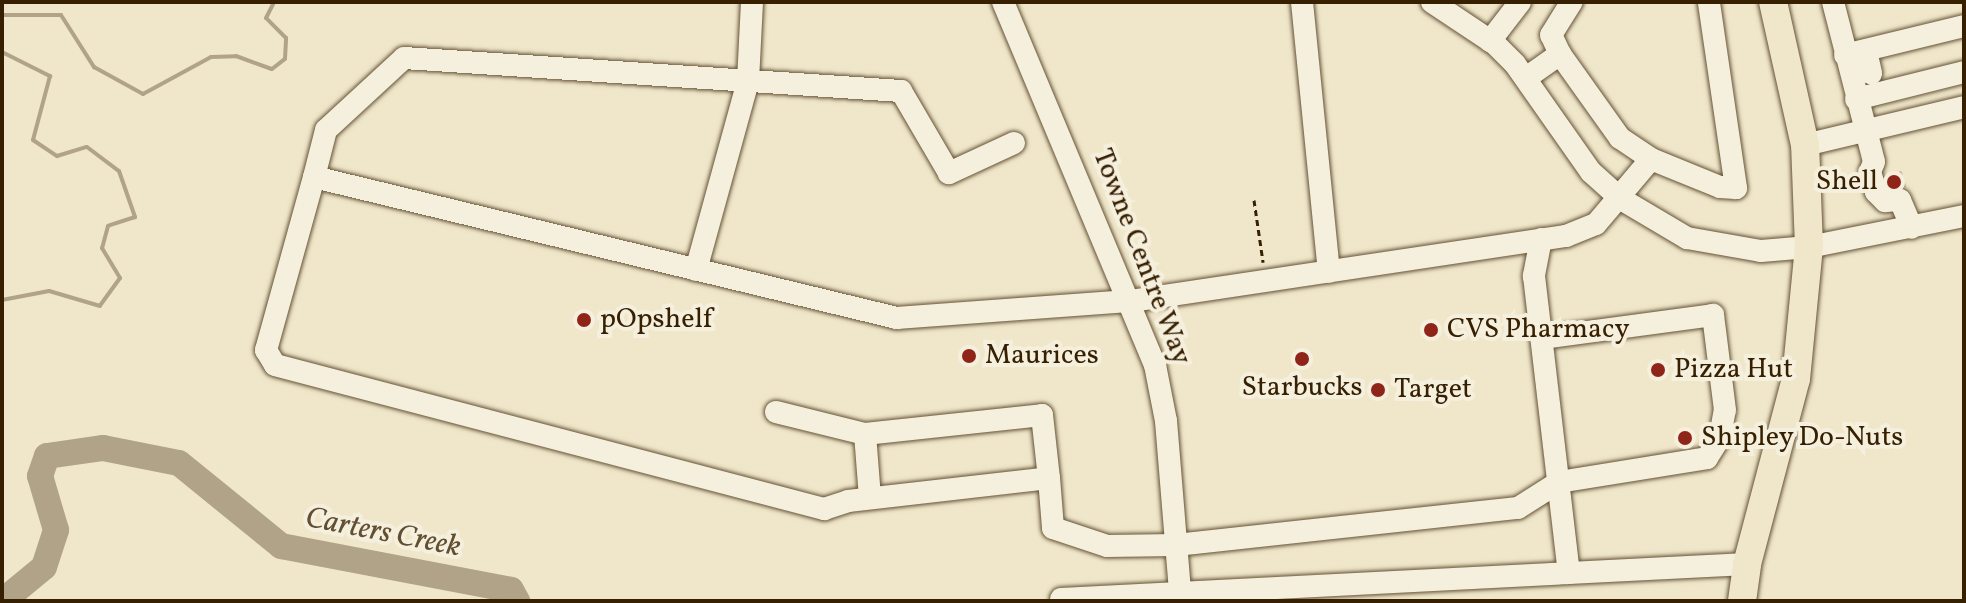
<!DOCTYPE html>
<style>
body{margin:0}
#map{position:relative;width:1966px;height:603px;overflow:hidden;background:#f0e7cb;font-family:Vollkorn,serif}
div>[style]{position:absolute}
[style*='--x']{left:calc(var(--x)*1px);top:calc(var(--y)*1px);width:calc(var(--w)*1px);rotate:calc(var(--a)*1deg)}
.stream>*{height:4px;margin:-2px;padding:0 2px;transform-origin:2px;border-radius:2px;background:#b1a387}
.river>*{height:26px;margin:-13px;padding:0 13px;transform-origin:13px;border-radius:13px;background:#b1a387}
.minor-tunnel>*{height:22px;margin-top:-11px;transform-origin:0;background:repeating-linear-gradient(90deg,#cbbfa3 0 22px,transparent 0 33px)}
.path>*{height:3px;margin-top:-1.5px;transform-origin:0;background:repeating-linear-gradient(90deg,#372002 0 6px,transparent 0 10px)}
.roads{filter:drop-shadow(0 0 2px #655234) drop-shadow(0 0 2px #655234)}
.minor>*{height:22px;margin:-11px;padding:0 11px;transform-origin:11px;border-radius:11px;background:#f5efdd}
.major>*{height:28px;margin:-14px;padding:0 14px;transform-origin:14px;border-radius:14px;background:#f0e7cb}
.dots>*{width:22px;height:22px;translate:-50% -50%;box-sizing:border-box;border:4px solid #f5efdd;border-radius:50%}
span{translate:-50% -50%;white-space:nowrap;text-align:center;line-height:1.15;-webkit-text-stroke:8px #f5efdd;paint-order:stroke}
.poi-label{font-size:28px;color:#372002}
.right{translate:-100% -50%;text-align:right}
.left{translate:0 -50%;text-align:left}
.street-label{font-size:28px;color:#372002}
.water-label{font-size:30px;color:#624e31;font-style:italic}
.frame{position:absolute;inset:0;border:4px solid #372002;pointer-events:none}
</style>
<div id="map">
<div class="stream">
<i style="--x:485;--y:2;--w:3;--a:0"></i>
<i style="--x:2;--y:15;--w:59;--a:0"></i>
<i style="--x:61;--y:15;--w:62;--a:57.6"></i>
<i style="--x:94;--y:67;--w:56;--a:28.9"></i>
<i style="--x:143;--y:94;--w:77;--a:-28.6"></i>
<i style="--x:211;--y:57;--w:25;--a:-2"></i>
<i style="--x:236;--y:56;--w:38;--a:20"></i>
<i style="--x:272;--y:69;--w:16;--a:-38"></i>
<i style="--x:285;--y:59;--w:21;--a:-87"></i>
<i style="--x:286;--y:38;--w:28;--a:-135"></i>
<i style="--x:266;--y:18;--w:18;--a:-63"></i>
<i style="--x:2;--y:52;--w:54;--a:26.6"></i>
<i style="--x:50;--y:76;--w:66;--a:104.9"></i>
<i style="--x:33;--y:140;--w:29;--a:34"></i>
<i style="--x:57;--y:156;--w:31;--a:-17"></i>
<i style="--x:87;--y:147;--w:40;--a:37"></i>
<i style="--x:119;--y:171;--w:49;--a:70.8"></i>
<i style="--x:135;--y:217;--w:28;--a:162"></i>
<i style="--x:108;--y:226;--w:23;--a:105"></i>
<i style="--x:102;--y:248;--w:35;--a:59"></i>
<i style="--x:120;--y:278;--w:34;--a:126"></i>
<i style="--x:100;--y:306;--w:53;--a:-163.6"></i>
<i style="--x:49;--y:291;--w:48;--a:169.2"></i>
</div>
<div class="river">
<i style="--x:3;--y:601;--w:53;--a:-39.7"></i>
<i style="--x:44;--y:567;--w:39;--a:-72"></i>
<i style="--x:56;--y:530;--w:56;--a:-106.5"></i>
<i style="--x:40;--y:476;--w:21;--a:-71"></i>
<i style="--x:47;--y:456;--w:57;--a:-8.1"></i>
<i style="--x:103;--y:448;--w:77;--a:11.2"></i>
<i style="--x:179;--y:463;--w:132;--a:39.1"></i>
<i style="--x:281;--y:546;--w:234;--a:10.8"></i>
<i style="--x:511;--y:590;--w:13;--a:61"></i>
</div>
<div class="minor-tunnel">
<i style="--x:1891;--y:174;--w:17;--a:73"></i>
</div>
<div class="path">
<i style="--x:1254;--y:200;--w:63;--a:81.7"></i>
</div>
<div class="roads">
<div class="minor">
<i style="--x:1003;--y:2;--w:394;--a:67.3"></i>
<i style="--x:1155;--y:365;--w:57;--a:78.9"></i>
<i style="--x:1166;--y:421;--w:173;--a:85.3"></i>
<i style="--x:1302;--y:2;--w:271;--a:84.3"></i>
<i style="--x:1432;--y:2;--w:76;--a:33.7"></i>
<i style="--x:1495;--y:44;--w:28;--a:45"></i>
<i style="--x:1515;--y:64;--w:132;--a:54.9"></i>
<i style="--x:1591;--y:172;--w:40;--a:42"></i>
<i style="--x:1621;--y:199;--w:77;--a:30.6"></i>
<i style="--x:1687;--y:238;--w:75;--a:10"></i>
<i style="--x:1761;--y:251;--w:48;--a:-4.8"></i>
<i style="--x:1809;--y:247;--w:158;--a:-11.3"></i>
<i style="--x:1833;--y:2;--w:165;--a:75.6"></i>
<i style="--x:1874;--y:162;--w:11;--a:112"></i>
<i style="--x:1870;--y:172;--w:21;--a:73"></i>
<i style="--x:1876;--y:192;--w:13;--a:45"></i>
<i style="--x:1885;--y:201;--w:15;--a:-4"></i>
<i style="--x:1900;--y:200;--w:30;--a:67"></i>
<i style="--x:1490;--y:41;--w:49;--a:-52.4"></i>
<i style="--x:1866;--y:51;--w:23;--a:77"></i>
<i style="--x:1560;--y:54;--w:103;--a:54.5"></i>
<i style="--x:1620;--y:138;--w:37;--a:34"></i>
<i style="--x:1845;--y:55;--w:122;--a:-13.7"></i>
<i style="--x:1526;--y:78;--w:42;--a:-35.2"></i>
<i style="--x:1560;--y:54;--w:21;--a:-115"></i>
<i style="--x:1551;--y:35;--w:39;--a:-58"></i>
<i style="--x:1856;--y:99;--w:111;--a:-14"></i>
<i style="--x:1014;--y:143;--w:72;--a:155.2"></i>
<i style="--x:949;--y:173;--w:95;--a:-120.3"></i>
<i style="--x:901;--y:91;--w:498;--a:-176.2"></i>
<i style="--x:404;--y:58;--w:106;--a:137.3"></i>
<i style="--x:326;--y:130;--w:49;--a:104.3"></i>
<i style="--x:314;--y:177;--w:600;--a:13.6"></i>
<i style="--x:897;--y:318;--w:235;--a:-4.2"></i>
<i style="--x:1131;--y:301;--w:440;--a:-8.5"></i>
<i style="--x:1566;--y:236;--w:32;--a:-22"></i>
<i style="--x:1596;--y:224;--w:85;--a:-49.8"></i>
<i style="--x:1651;--y:159;--w:74;--a:22.1"></i>
<i style="--x:1720;--y:187;--w:16;--a:4"></i>
<i style="--x:1736;--y:188;--w:188;--a:-98.3"></i>
<i style="--x:1805;--y:145;--w:163;--a:-13.4"></i>
<i style="--x:314;--y:177;--w:180;--a:105.5"></i>
<i style="--x:266;--y:350;--w:17;--a:59"></i>
<i style="--x:275;--y:365;--w:568;--a:14.7"></i>
<i style="--x:824;--y:509;--w:25;--a:-18"></i>
<i style="--x:848;--y:501;--w:202;--a:-6.5"></i>
<i style="--x:1049;--y:478;--w:50;--a:85.4"></i>
<i style="--x:1053;--y:528;--w:57;--a:18.4"></i>
<i style="--x:1107;--y:546;--w:69;--a:-0.8"></i>
<i style="--x:1176;--y:545;--w:344;--a:-6.2"></i>
<i style="--x:1518;--y:508;--w:49;--a:-32.4"></i>
<i style="--x:1559;--y:482;--w:150;--a:-9.2"></i>
<i style="--x:1707;--y:458;--w:25;--a:-58"></i>
<i style="--x:1720;--y:437;--w:27;--a:-80"></i>
<i style="--x:1725;--y:410;--w:96;--a:-97.2"></i>
<i style="--x:1713;--y:315;--w:173;--a:172.3"></i>
<i style="--x:1541;--y:239;--w:38;--a:101"></i>
<i style="--x:1534;--y:276;--w:299;--a:83.3"></i>
<i style="--x:696;--y:270;--w:196;--a:-74.6"></i>
<i style="--x:748;--y:81;--w:79;--a:-87.1"></i>
<i style="--x:776;--y:412;--w:92;--a:13.9"></i>
<i style="--x:865;--y:434;--w:178;--a:-6.1"></i>
<i style="--x:1042;--y:415;--w:63;--a:83.7"></i>
<i style="--x:865;--y:434;--w:64;--a:85.5"></i>
<i style="--x:1061;--y:599;--w:687;--a:-2.92"></i>
</div>
<div class="major">
<i style="--x:1742;--y:601;--w:37;--a:-82"></i>
<i style="--x:1747;--y:564;--w:191;--a:-75.2"></i>
<i style="--x:1796;--y:379;--w:133;--a:-84.4"></i>
<i style="--x:1809;--y:247;--w:102;--a:-92.2"></i>
<i style="--x:1805;--y:145;--w:147;--a:-102.6"></i>
</div>
</div>
<div class="dots">
<i style="left:1894px;top:182px;background:#8f2418"></i>
<i style="left:584px;top:320px;background:#8f2418"></i>
<i style="left:1431px;top:330px;background:#8f2418"></i>
<i style="left:969px;top:356px;background:#8f2418"></i>
<i style="left:1302px;top:359px;background:#8f2418"></i>
<i style="left:1658px;top:370px;background:#8f2418"></i>
<i style="left:1378px;top:390px;background:#8f2418"></i>
<i style="left:1685px;top:438px;background:#8f2418"></i>
</div>
<div class="poi-label">
<span class="right" style="left:1878px;top:182px">Shell</span>
<span class="left" style="left:600px;top:320px">pOpshelf</span>
<span class="left" style="left:1447px;top:330px">CVS Pharmacy</span>
<span class="left" style="left:985px;top:356px">Maurices</span>
<span class="left" style="left:1674px;top:370px">Pizza Hut</span>
<span style="left:1302px;top:388px">Starbucks</span>
<span class="left" style="left:1394px;top:390px">Target</span>
<span class="left" style="left:1701px;top:438px">Shipley Do-Nuts</span>
</div>
<div class="street-label">
<span style="left:1141px;top:257px;rotate:69deg">Towne Centre Way</span>
</div>
<div class="water-label">
<span style="left:383px;top:533px;rotate:11deg">Carters Creek</span>
</div>
<div class="frame"></div>
</div>
